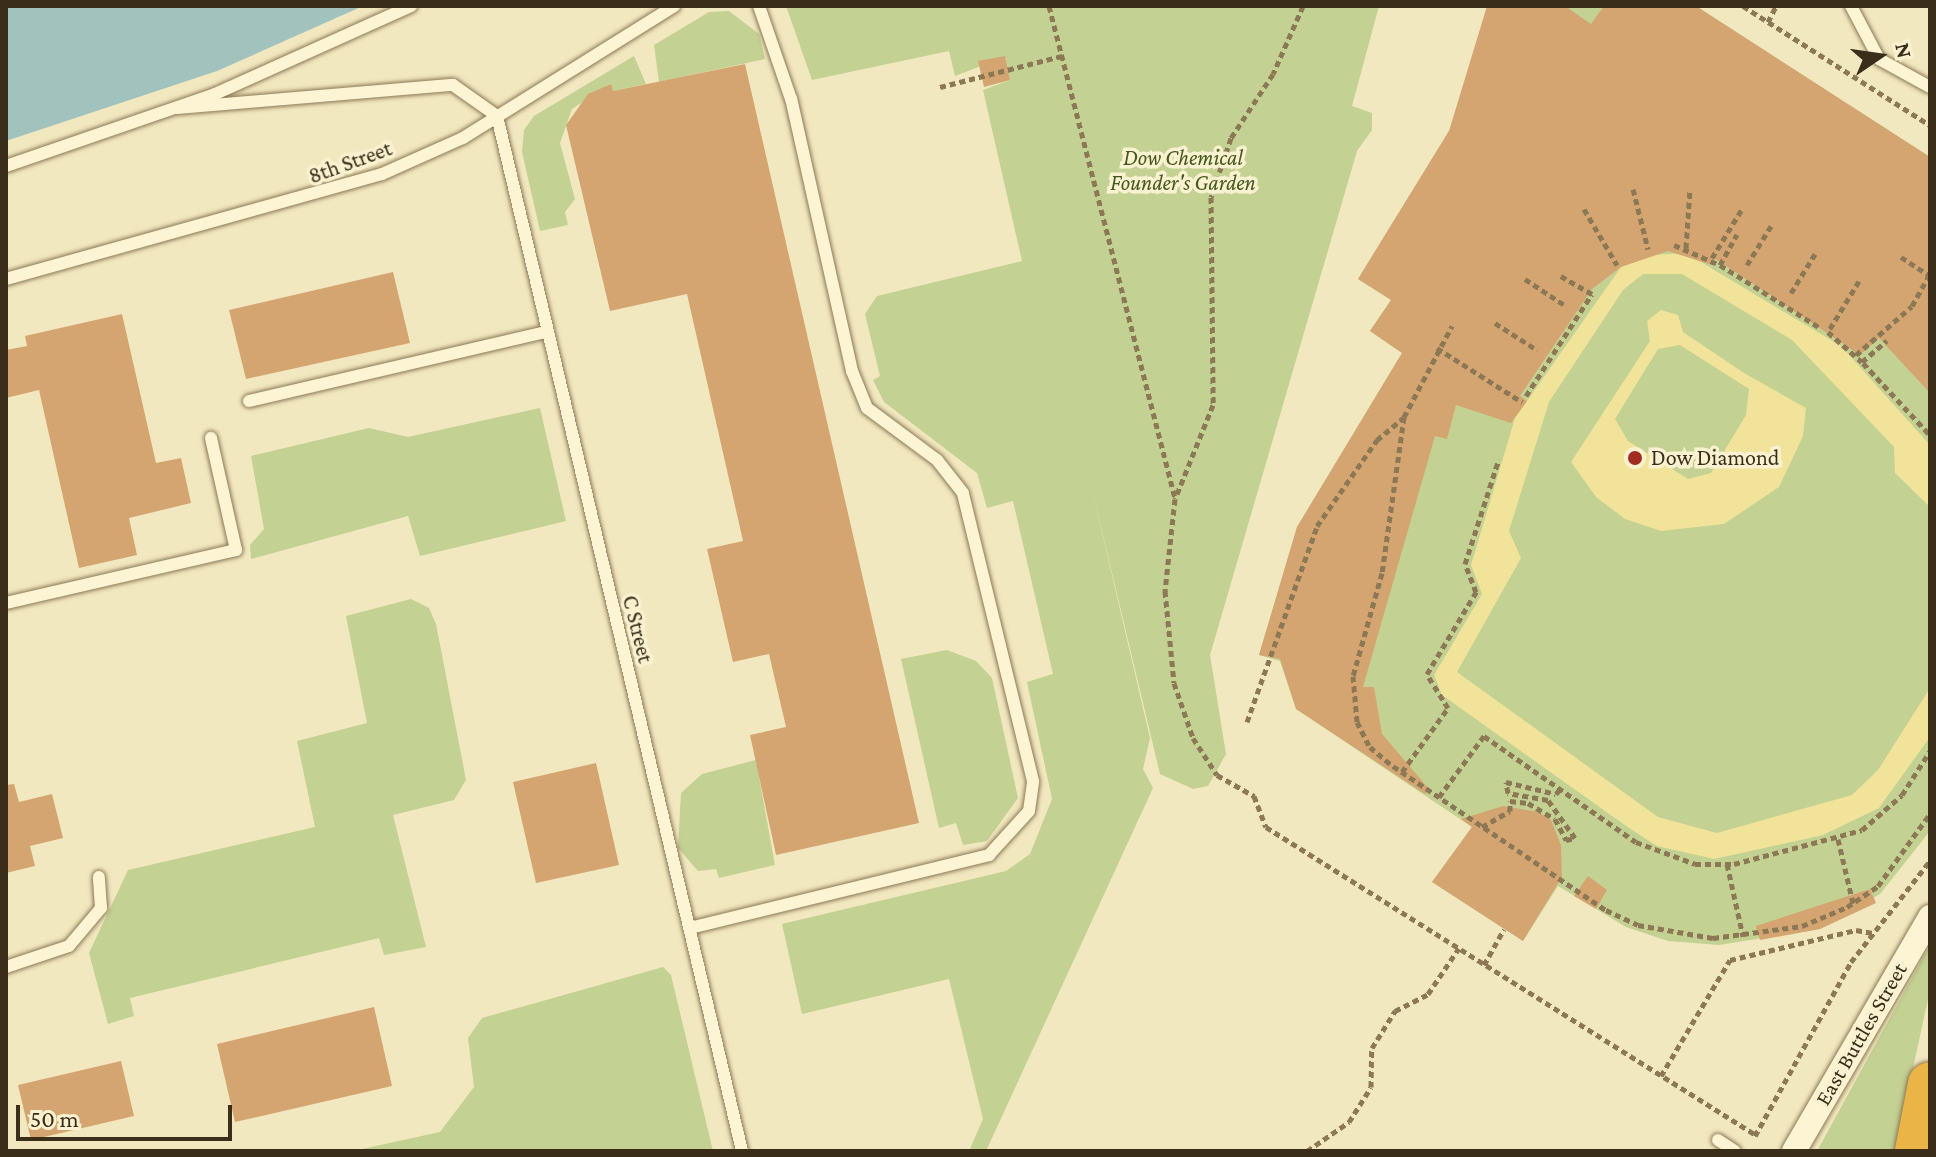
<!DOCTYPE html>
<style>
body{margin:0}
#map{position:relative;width:1936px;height:1157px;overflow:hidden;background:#f2e8bf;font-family:"Crimson Pro",serif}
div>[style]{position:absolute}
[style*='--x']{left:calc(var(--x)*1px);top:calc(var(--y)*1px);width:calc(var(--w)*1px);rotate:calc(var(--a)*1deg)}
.green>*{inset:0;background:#c3d192}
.sand>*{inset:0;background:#f1e399}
.water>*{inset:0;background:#a2c3bd}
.building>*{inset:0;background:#d4a571}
.path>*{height:5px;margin-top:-2.5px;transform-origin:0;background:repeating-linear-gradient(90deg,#8c7855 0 6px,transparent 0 10px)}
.roads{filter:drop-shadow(0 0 2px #8c7855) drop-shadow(0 0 2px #8c7855)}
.lane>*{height:12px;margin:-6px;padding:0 6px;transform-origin:6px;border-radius:6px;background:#fcf4d3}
.street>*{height:24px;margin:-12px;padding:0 12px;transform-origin:12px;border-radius:12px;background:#fcf4d3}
.highway>*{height:44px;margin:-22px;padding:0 22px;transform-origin:22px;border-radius:22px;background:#eab447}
.dots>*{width:22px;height:22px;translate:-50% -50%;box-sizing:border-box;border:4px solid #f9f1cf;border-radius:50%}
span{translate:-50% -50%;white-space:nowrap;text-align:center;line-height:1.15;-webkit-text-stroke:7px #f9f1cf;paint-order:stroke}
.park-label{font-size:22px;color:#445920;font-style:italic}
.street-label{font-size:22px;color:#3a2e1b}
.poi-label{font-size:22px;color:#3a2e1b}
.left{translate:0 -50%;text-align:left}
.frame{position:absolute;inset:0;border:8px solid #3a2e1b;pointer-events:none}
.north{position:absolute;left:1840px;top:16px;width:80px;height:80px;-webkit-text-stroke:6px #f9f1cf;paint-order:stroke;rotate:77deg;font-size:22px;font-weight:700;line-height:32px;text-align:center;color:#3a2e1b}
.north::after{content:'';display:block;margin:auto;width:28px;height:36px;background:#3a2e1b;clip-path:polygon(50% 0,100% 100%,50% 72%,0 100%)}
.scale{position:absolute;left:16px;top:1105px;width:216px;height:36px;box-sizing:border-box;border:4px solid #3a2e1b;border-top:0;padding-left:10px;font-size:24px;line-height:28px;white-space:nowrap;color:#3a2e1b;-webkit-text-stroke:6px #f9f1cf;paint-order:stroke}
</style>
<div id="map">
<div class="green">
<i style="clip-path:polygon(786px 6px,1379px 6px,1352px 106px,1372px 113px,1372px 130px,1357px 151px,1210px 655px,1226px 754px,1208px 786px,1193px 789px,1160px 774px,1090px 481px,1150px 738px,1143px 769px,1153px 788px,986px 1151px,969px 1151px,983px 1119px,949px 979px,802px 1014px,782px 924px,1006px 871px,1030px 854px,1052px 799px,1027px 682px,1053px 674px,1013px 501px,987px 508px,977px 473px,884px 402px,873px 380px,880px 376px,865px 314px,877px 296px,1022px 261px,983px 90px,1010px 80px,1005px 57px,955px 76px,949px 51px,812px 80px)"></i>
<i style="clip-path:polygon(1487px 6px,1696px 6px,1930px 157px,1930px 831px,1880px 894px,1820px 929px,1719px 945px,1668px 941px,1626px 927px,1558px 886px,1523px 941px,1432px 882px,1472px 827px,1296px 709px,1280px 661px,1259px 655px,1297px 527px,1402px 353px,1370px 331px,1391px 300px,1358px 279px,1460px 113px)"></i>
<i style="clip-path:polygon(729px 11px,759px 34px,765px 59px,659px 82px,654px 45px,709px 12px)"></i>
<i style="clip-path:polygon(634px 56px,646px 84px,613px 91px,610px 84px,572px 109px,560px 143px,575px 199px,565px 212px,568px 225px,540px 231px,522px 152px,524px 130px,534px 116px)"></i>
<i style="clip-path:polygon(540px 408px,566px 521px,420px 556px,408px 516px,251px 559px,250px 545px,264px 529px,251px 456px,369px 428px,408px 437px)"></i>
<i style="clip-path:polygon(411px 599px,429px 608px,436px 624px,466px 780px,454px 800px,393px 815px,426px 947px,384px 955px,379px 938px,130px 998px,134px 1016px,108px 1024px,89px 953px,128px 870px,315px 827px,297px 741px,367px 723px,346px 616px)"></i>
<i style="clip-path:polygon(947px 650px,976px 661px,992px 678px,1018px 798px,987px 841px,963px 845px,956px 823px,939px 828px,901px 659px)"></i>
<i style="clip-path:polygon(756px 760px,775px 865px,719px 878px,716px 869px,698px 871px,678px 848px,681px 793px,702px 774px)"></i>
<i style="clip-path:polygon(1930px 945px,1930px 990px,1895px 1151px,1817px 1151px)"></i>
<i style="clip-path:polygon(663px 967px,671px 975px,713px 1151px,353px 1151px,440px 1132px,474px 1087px,468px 1038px,482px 1018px)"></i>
</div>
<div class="sand">
<i style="clip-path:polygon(1686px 253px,1841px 346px,1930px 445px,1930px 507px,1895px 473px,1894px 447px,1792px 340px,1682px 274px,1643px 274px,1623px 290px,1549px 402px,1509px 531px,1521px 558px,1457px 672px,1658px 817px,1717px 833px,1852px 795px,1878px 770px,1930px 688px,1930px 737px,1879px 808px,1823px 835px,1714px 859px,1657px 846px,1629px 828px,1442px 695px,1434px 675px,1482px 594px,1471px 565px,1515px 418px,1621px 267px,1637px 256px)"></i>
<i style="clip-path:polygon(evenodd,1661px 310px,1678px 315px,1683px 332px,1744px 373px,1806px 408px,1803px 436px,1779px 487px,1724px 524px,1661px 531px,1625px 519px,1596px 497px,1571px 462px,1650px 341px,1647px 321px,1661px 310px,1680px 345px,1749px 389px,1746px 415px,1711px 473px,1688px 479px,1628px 441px,1615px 419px,1658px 349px,1680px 345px)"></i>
</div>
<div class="water">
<i style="clip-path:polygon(6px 6px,363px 6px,217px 71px,6px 141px)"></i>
</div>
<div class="building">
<i style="clip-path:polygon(1487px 6px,1565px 6px,1591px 24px,1604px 6px,1696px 6px,1930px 157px,1930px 393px,1879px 338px,1860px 355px,1714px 258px,1712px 265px,1668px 251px,1621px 267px,1592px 289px,1520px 396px,1527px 401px,1511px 423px,1456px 405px,1447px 439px,1435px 436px,1363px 687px,1374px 687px,1382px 734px,1429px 789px,1425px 794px,1296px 709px,1280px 659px,1259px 655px,1297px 527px,1402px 353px,1370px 331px,1391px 300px,1358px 279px,1449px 131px)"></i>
<i style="clip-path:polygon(1005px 56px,1010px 80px,984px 87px,978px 61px)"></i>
<i style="clip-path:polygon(745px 64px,919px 823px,776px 855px,750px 735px,786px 727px,769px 654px,733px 662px,707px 549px,743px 541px,687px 294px,610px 311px,566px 125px,588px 94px,611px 84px,613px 91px)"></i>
<i style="clip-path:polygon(393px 272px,410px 343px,246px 379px,229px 310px)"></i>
<i style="clip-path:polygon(122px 314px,156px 463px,181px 458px,191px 503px,129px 518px,137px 555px,79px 568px,39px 390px,6px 398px,6px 350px,27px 346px,25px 336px)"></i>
<i style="clip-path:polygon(596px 763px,619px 865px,536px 883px,513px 782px)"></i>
<i style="clip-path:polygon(14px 784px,19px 802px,52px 794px,63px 838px,30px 846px,35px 866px,6px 873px,6px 785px)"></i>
<i style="clip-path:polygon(1503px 806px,1538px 812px,1551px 820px,1561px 845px,1562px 877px,1523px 941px,1432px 882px,1472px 827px,1461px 819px)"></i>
<i style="clip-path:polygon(1588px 876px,1607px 890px,1596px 909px,1574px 896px)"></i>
<i style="clip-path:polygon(1870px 889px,1876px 903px,1820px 929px,1760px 940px,1756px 926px)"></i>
<i style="clip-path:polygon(374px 1007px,392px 1086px,235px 1122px,217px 1044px)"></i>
<i style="clip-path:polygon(121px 1061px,134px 1116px,31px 1140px,18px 1085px)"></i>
</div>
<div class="path">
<i style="--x:1049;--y:6;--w:508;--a:75.64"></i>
<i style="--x:1303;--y:6;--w:74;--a:113.8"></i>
<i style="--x:1273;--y:74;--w:77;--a:123.3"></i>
<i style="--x:1231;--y:138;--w:62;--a:108.7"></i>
<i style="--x:1211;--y:197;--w:208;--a:89.4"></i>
<i style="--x:1213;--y:405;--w:101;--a:112"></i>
<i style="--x:1175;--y:499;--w:93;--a:96.2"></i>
<i style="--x:1165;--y:591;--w:92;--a:84.4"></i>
<i style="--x:1174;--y:683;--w:58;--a:70.9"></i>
<i style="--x:1193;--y:738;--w:44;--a:57"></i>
<i style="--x:1217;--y:775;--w:43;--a:29.6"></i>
<i style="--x:1254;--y:796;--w:33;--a:69"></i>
<i style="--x:1266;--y:827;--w:579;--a:32.15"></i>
<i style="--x:1743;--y:6;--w:222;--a:32.5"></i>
<i style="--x:1768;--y:22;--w:18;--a:-63"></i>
<i style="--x:940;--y:87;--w:126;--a:-14.3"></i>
<i style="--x:1633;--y:189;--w:62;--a:76"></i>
<i style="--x:1584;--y:209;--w:65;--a:59.5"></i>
<i style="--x:1674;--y:245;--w:50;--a:23.5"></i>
<i style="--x:1720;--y:265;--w:35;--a:-61"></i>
<i style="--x:1686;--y:248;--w:58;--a:-86.1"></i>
<i style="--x:1901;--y:257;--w:33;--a:33"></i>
<i style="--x:1712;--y:258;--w:57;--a:-58.5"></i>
<i style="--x:1720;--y:265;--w:120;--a:32.1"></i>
<i style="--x:1747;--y:265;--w:46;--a:-58.4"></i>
<i style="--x:1525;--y:279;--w:49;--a:33.4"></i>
<i style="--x:1859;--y:281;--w:60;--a:121.3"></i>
<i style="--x:1828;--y:332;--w:45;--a:41.4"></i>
<i style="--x:1862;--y:362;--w:33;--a:-41"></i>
<i style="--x:1791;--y:293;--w:46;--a:-58.4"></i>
<i style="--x:1495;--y:323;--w:50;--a:32.7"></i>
<i style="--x:1437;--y:348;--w:101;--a:32.4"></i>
<i style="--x:1856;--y:355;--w:74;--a:-41.2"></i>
<i style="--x:1912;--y:306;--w:35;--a:-61"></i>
<i style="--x:1863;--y:363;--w:98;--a:47.1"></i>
<i style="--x:1526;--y:396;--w:121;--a:-57.1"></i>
<i style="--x:1592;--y:294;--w:36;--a:-150"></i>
<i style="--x:1404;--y:417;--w:158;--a:98"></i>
<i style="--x:1382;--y:573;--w:107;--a:105.7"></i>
<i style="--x:1353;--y:676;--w:46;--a:85"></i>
<i style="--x:1357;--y:722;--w:28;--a:63"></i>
<i style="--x:1370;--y:747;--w:30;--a:40"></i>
<i style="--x:1393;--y:766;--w:257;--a:34.1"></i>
<i style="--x:1606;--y:910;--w:35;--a:25"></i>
<i style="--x:1638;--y:925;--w:76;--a:9.8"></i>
<i style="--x:1713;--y:938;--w:90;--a:-7.7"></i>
<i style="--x:1802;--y:926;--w:49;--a:-22.9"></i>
<i style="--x:1847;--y:907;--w:37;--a:-34"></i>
<i style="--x:1878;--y:886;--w:89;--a:-54.2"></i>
<i style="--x:1247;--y:722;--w:208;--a:-70.3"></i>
<i style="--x:1317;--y:526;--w:105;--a:-55.1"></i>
<i style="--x:1377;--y:440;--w:35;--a:-40"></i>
<i style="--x:1404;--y:417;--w:103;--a:-62.2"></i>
<i style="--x:1402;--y:772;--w:79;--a:-54.3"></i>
<i style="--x:1448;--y:708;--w:40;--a:-122"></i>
<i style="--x:1427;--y:674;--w:96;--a:-59.1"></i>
<i style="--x:1476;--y:592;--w:30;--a:-111"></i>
<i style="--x:1465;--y:564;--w:110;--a:-72.1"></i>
<i style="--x:1439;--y:797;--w:76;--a:-53.6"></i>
<i style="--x:1484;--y:736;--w:185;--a:34.9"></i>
<i style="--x:1636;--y:842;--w:63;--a:20.4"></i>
<i style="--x:1695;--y:864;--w:39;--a:0"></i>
<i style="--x:1734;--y:864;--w:132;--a:-14.9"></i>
<i style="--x:1862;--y:830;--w:53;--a:-41.2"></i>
<i style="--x:1902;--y:795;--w:52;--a:-57.5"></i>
<i style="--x:1482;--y:827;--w:32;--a:-30"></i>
<i style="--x:1510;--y:811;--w:10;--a:-90"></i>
<i style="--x:1510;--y:801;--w:18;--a:6"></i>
<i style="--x:1528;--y:803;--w:31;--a:31"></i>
<i style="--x:1555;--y:819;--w:24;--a:62"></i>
<i style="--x:1566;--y:840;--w:9;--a:-13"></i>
<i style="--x:1575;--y:838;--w:47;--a:-125.4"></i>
<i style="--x:1548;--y:800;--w:41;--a:-170.1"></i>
<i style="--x:1508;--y:793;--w:11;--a:-100"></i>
<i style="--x:1506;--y:782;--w:51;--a:13.5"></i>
<i style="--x:1556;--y:794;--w:6;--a:-51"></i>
<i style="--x:1838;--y:839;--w:66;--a:76.8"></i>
<i style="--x:1727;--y:864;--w:74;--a:77.5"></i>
<i style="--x:1484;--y:965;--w:41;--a:-60.9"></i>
<i style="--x:1661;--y:1076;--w:135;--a:-59.3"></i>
<i style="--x:1730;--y:960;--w:130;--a:-13.4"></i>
<i style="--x:1856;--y:930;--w:17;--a:10"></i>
<i style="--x:1755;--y:1136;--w:199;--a:-61.1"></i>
<i style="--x:1851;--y:962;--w:128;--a:-52"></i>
<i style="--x:1307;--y:1151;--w:51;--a:-34.6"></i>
<i style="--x:1349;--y:1122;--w:41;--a:-57.8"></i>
<i style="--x:1371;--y:1087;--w:39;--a:-89"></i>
<i style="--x:1372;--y:1048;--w:44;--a:-58.1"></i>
<i style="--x:1395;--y:1011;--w:37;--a:-27"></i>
<i style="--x:1428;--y:994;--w:55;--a:-56"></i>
</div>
<div class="roads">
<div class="lane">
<i style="--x:1851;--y:6;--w:60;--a:62.2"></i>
<i style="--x:1879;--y:59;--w:58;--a:28.8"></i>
<i style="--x:177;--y:108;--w:277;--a:-4.8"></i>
<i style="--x:453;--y:85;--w:54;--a:35.2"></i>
<i style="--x:497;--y:116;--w:1064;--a:76.68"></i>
<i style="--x:6;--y:166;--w:221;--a:-19"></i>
<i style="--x:215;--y:94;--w:215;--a:-24.2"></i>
<i style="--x:6;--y:279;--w:390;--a:-15.6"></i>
<i style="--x:382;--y:174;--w:89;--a:-24"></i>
<i style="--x:463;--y:138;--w:249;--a:-32"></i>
<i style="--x:249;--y:401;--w:304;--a:-13.1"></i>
<i style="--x:6;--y:603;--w:236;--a:-13"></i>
<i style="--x:236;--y:550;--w:115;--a:-102.6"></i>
<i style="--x:690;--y:928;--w:308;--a:-13.7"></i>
<i style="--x:989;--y:855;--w:59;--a:-47.7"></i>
<i style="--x:1029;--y:811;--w:30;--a:-82"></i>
<i style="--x:1033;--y:781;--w:296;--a:-103.7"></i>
<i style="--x:963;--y:493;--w:42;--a:-128.2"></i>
<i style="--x:937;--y:460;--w:87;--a:-143.4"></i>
<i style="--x:867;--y:408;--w:40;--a:-112"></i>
<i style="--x:852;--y:371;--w:279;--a:-102.6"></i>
<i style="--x:791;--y:99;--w:98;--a:-109"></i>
<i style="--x:6;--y:967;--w:66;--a:-18.4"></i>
<i style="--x:69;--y:946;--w:50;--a:-49.9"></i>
<i style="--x:101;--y:908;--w:31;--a:-94"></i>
<i style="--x:1718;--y:1140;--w:20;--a:33"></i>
</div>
<div class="street">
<i style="--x:1794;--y:1151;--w:271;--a:-59.8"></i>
</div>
<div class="highway">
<i style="--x:1917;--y:1151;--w:68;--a:-79"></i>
</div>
</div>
<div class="dots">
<i style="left:1635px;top:458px;background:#a12d20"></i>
</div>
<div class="park-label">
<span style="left:1183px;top:170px">Dow Chemical<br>Founder's Garden</span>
</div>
<div class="street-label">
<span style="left:350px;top:162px;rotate:-20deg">8th Street</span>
<span style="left:638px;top:629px;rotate:76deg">C Street</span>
<span style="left:1861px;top:1034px;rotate:-60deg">East Buttles Street</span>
</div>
<div class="poi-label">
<span class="left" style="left:1651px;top:458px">Dow Diamond</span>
</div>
<div class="frame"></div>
<div class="north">N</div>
<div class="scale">50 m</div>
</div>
